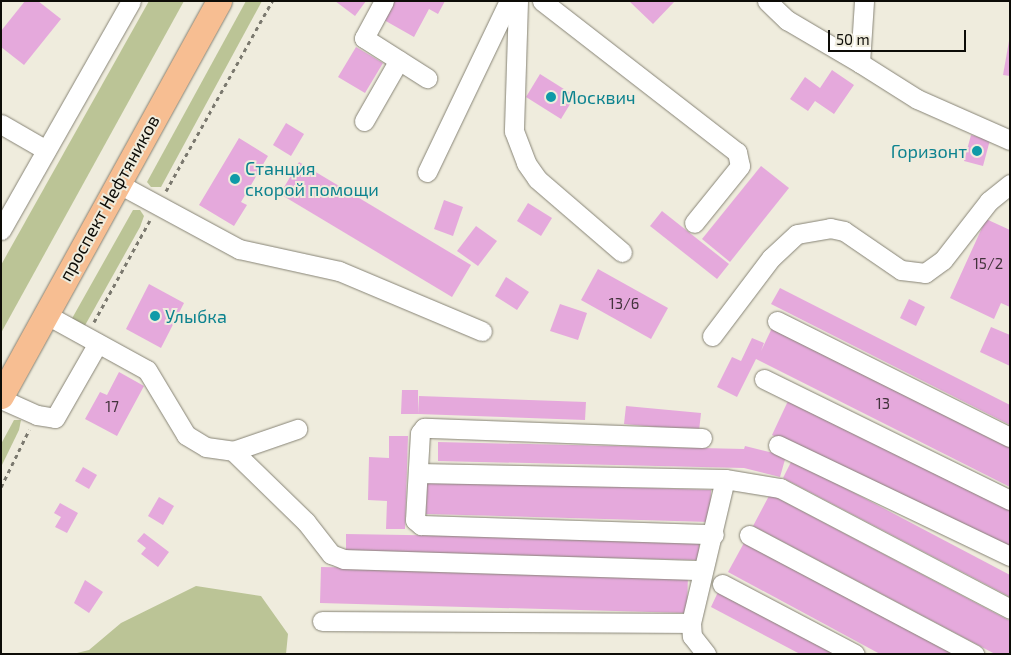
<!DOCTYPE html>
<meta charset="utf-8">
<style>
body{margin:0}
#map{position:relative;width:1011px;height:655px;overflow:hidden;background:#efecdd;font-family:"Exo 2",sans-serif}
div>[style]{position:absolute}
[style*='--x']{left:calc(var(--x)*1px);top:calc(var(--y)*1px);width:calc(var(--w)*1px);rotate:calc(var(--a)*1deg)}
.green>*{inset:0;background:#bbc496}
.building>*{inset:0;background:#e5a9dc}
.path>*{height:3px;margin-top:-1.5px;transform-origin:0;background:repeating-linear-gradient(90deg,#7b796f 0 4px,transparent 0 8px)}
.roads{filter:drop-shadow(0 0 1px #878476) drop-shadow(0 0 1px #878476)}
.minor>*{height:19px;margin:-9.5px;padding:0 9.5px;transform-origin:9.5px;border-radius:9.5px;background:#fff}
.major>*{height:25px;margin:-12.5px;padding:0 12.5px;transform-origin:12.5px;border-radius:12.5px;background:#f7be92}
.dots>*{width:14px;height:14px;translate:-50% -50%;box-sizing:border-box;border:2px solid #efecdd;border-radius:50%}
span{translate:-50% -50%;white-space:nowrap;text-align:center;line-height:1.15;-webkit-text-stroke:4px #efecdd;paint-order:stroke}
.number-label{font-size:15px;color:#43333c}
.number-label span{-webkit-text-stroke-width:0}
.culture-label{font-size:18px;color:#0d838f}
.left{translate:0 -50%;text-align:left}
.right{translate:-100% -50%;text-align:right}
.street-label{font-size:18px;color:#0d0c07}
.frame{position:absolute;inset:0;border:2px solid #0d0c07;pointer-events:none}
.scale{position:absolute;left:828px;top:30px;width:138px;height:22px;box-sizing:border-box;border:2px solid #0d0c07;border-top:0;padding-left:6px;font-size:15px;line-height:18px;white-space:nowrap;color:#0d0c07;-webkit-text-stroke:4px #efecdd;paint-order:stroke}
</style>
<div id="map">
<div class="green">
<i style="clip-path:polygon(149px 1px,184px 1px,1px 333px,1px 265px)"></i>
<i style="clip-path:polygon(246px 1px,262px 1px,161px 187px,151px 187px,147px 182px)"></i>
<i style="clip-path:polygon(133px 210px,140px 210px,144px 216px,140px 227px,83px 329px,70px 322px)"></i>
<i style="clip-path:polygon(14px 420px,21px 420px,19px 430px,1px 467px,1px 444px)"></i>
<i style="clip-path:polygon(196px 586px,261px 596px,288px 634px,286px 654px,73px 654px,89px 650px,121px 623px)"></i>
</div>
<div class="building">
<i style="clip-path:polygon(25px 1px,38px 1px,61px 19px,24px 65px,1px 47px,1px 31px)"></i>
<i style="clip-path:polygon(335px 1px,366px 1px,355px 16px)"></i>
<i style="clip-path:polygon(394px 1px,445px 1px,438px 14px,429px 9px,414px 37px,384px 20px)"></i>
<i style="clip-path:polygon(629px 1px,675px 1px,653px 24px)"></i>
<i style="clip-path:polygon(1009px 41px,1010px 42px,1010px 76px,1003px 75px)"></i>
<i style="clip-path:polygon(356px 47px,383px 63px,365px 93px,338px 77px)"></i>
<i style="clip-path:polygon(832px 70px,854px 85px,834px 114px,815px 101px,808px 111px,790px 99px,805px 77px,820px 88px)"></i>
<i style="clip-path:polygon(540px 74px,575px 96px,561px 119px,526px 97px)"></i>
<i style="clip-path:polygon(286px 123px,304px 134px,291px 156px,273px 145px)"></i>
<i style="clip-path:polygon(971px 135px,990px 140px,983px 166px,964px 161px)"></i>
<i style="clip-path:polygon(239px 138px,268px 156px,241px 202px,247px 205px,234px 226px,199px 205px)"></i>
<i style="clip-path:polygon(299px 162px,471px 265px,452px 297px,280px 194px)"></i>
<i style="clip-path:polygon(761px 166px,789px 188px,730px 262px,702px 239px)"></i>
<i style="clip-path:polygon(444px 200px,463px 207px,453px 236px,434px 229px)"></i>
<i style="clip-path:polygon(528px 203px,552px 218px,541px 236px,517px 221px)"></i>
<i style="clip-path:polygon(662px 211px,729px 264px,717px 279px,650px 226px)"></i>
<i style="clip-path:polygon(986px 219px,1010px 230px,1010px 307px,1001px 303px,994px 319px,950px 298px)"></i>
<i style="clip-path:polygon(476px 226px,497px 241px,478px 266px,457px 251px)"></i>
<i style="clip-path:polygon(598px 269px,668px 308px,651px 339px,581px 300px)"></i>
<i style="clip-path:polygon(506px 277px,529px 292px,517px 310px,495px 296px)"></i>
<i style="clip-path:polygon(149px 284px,184px 303px,161px 348px,126px 329px)"></i>
<i style="clip-path:polygon(780px 288px,1010px 405px,1010px 425px,771px 304px)"></i>
<i style="clip-path:polygon(909px 299px,925px 307px,916px 326px,900px 318px)"></i>
<i style="clip-path:polygon(560px 304px,587px 313px,578px 340px,550px 331px)"></i>
<i style="clip-path:polygon(991px 327px,1010px 335px,1010px 366px,980px 352px)"></i>
<i style="clip-path:polygon(772px 328px,1010px 448px,1010px 487px,756px 359px,737px 397px,717px 387px,732px 357px,741px 361px,752px 338px,764px 343px,761px 351px)"></i>
<i style="clip-path:polygon(119px 372px,144px 386px,117px 436px,85px 419px,100px 392px,107px 395px)"></i>
<i style="clip-path:polygon(402px 390px,418px 390px,418px 414px,401px 414px)"></i>
<i style="clip-path:polygon(419px 396px,586px 402px,585px 420px,418px 414px)"></i>
<i style="clip-path:polygon(788px 401px,1010px 510px,1010px 551px,772px 435px)"></i>
<i style="clip-path:polygon(626px 406px,701px 413px,699px 431px,624px 424px)"></i>
<i style="clip-path:polygon(389px 436px,408px 436px,405px 529px,386px 529px,387px 501px,368px 500px,369px 457px,389px 458px)"></i>
<i style="clip-path:polygon(438px 442px,744px 449px,745px 446px,786px 456px,780px 477px,744px 468px,438px 461px)"></i>
<i style="clip-path:polygon(792px 460px,1010px 575px,1010px 597px,783px 478px)"></i>
<i style="clip-path:polygon(83px 467px,97px 475px,89px 489px,75px 481px)"></i>
<i style="clip-path:polygon(427px 481px,711px 490px,710px 522px,426px 514px)"></i>
<i style="clip-path:polygon(770px 494px,1010px 621px,1010px 654px,995px 654px,753px 526px)"></i>
<i style="clip-path:polygon(159px 497px,174px 506px,163px 525px,148px 516px)"></i>
<i style="clip-path:polygon(60px 503px,78px 513px,67px 533px,55px 527px,61px 517px,54px 513px)"></i>
<i style="clip-path:polygon(144px 533px,169px 552px,158px 567px,141px 554px,146px 548px,137px 541px)"></i>
<i style="clip-path:polygon(346px 534px,699px 540px,699px 560px,346px 553px)"></i>
<i style="clip-path:polygon(745px 541px,955px 654px,880px 654px,728px 572px)"></i>
<i style="clip-path:polygon(321px 567px,688px 574px,687px 613px,320px 603px)"></i>
<i style="clip-path:polygon(85px 580px,103px 592px,89px 613px,74px 603px)"></i>
<i style="clip-path:polygon(718px 592px,836px 654px,800px 654px,711px 607px)"></i>
</div>
<div class="path">
<i style="--x:166;--y:191;--w:218;--a:-60.8"></i>
<i style="--x:94;--y:322;--w:116;--a:-61.2"></i>
<i style="--x:1;--y:487;--w:64;--a:-63.8"></i>
</div>
<div class="roads">
<div class="minor">
<i style="--x:384;--y:1;--w:42;--a:118.4"></i>
<i style="--x:364;--y:38;--w:75;--a:32.4"></i>
<i style="--x:518;--y:1;--w:130;--a:91.8"></i>
<i style="--x:514;--y:131;--w:34;--a:69"></i>
<i style="--x:526;--y:163;--w:19;--a:55"></i>
<i style="--x:537;--y:179;--w:112;--a:40.7"></i>
<i style="--x:542;--y:1;--w:247;--a:37.8"></i>
<i style="--x:737;--y:152;--w:14;--a:78"></i>
<i style="--x:740;--y:166;--w:73;--a:128.9"></i>
<i style="--x:767;--y:1;--w:28;--a:44"></i>
<i style="--x:787;--y:20;--w:85;--a:30.5"></i>
<i style="--x:860;--y:63;--w:62;--a:-86.3"></i>
<i style="--x:860;--y:63;--w:67;--a:32.3"></i>
<i style="--x:917;--y:99;--w:102;--a:23.8"></i>
<i style="--x:364;--y:121;--w:70;--a:-60.2"></i>
<i style="--x:1;--y:124;--w:52;--a:30"></i>
<i style="--x:427;--y:172;--w:190;--a:-64.4"></i>
<i style="--x:117;--y:183;--w:139;--a:28.4"></i>
<i style="--x:239;--y:249;--w:102;--a:12.4"></i>
<i style="--x:339;--y:271;--w:155;--a:22.8"></i>
<i style="--x:1;--y:230;--w:263;--a:-60.4"></i>
<i style="--x:45;--y:314;--w:116;--a:28.8"></i>
<i style="--x:147;--y:370;--w:76;--a:59"></i>
<i style="--x:186;--y:435;--w:23;--a:31"></i>
<i style="--x:206;--y:447;--w:27;--a:8"></i>
<i style="--x:233;--y:451;--w:68;--a:-19"></i>
<i style="--x:777;--y:321;--w:260;--a:26.5"></i>
<i style="--x:712;--y:336;--w:98;--a:-52.9"></i>
<i style="--x:771;--y:258;--w:35;--a:-43"></i>
<i style="--x:797;--y:234;--w:34;--a:-10"></i>
<i style="--x:830;--y:228;--w:14;--a:12"></i>
<i style="--x:844;--y:231;--w:69;--a:34.4"></i>
<i style="--x:901;--y:270;--w:24;--a:7"></i>
<i style="--x:925;--y:273;--w:22;--a:-36"></i>
<i style="--x:943;--y:260;--w:75;--a:-52.1"></i>
<i style="--x:989;--y:201;--w:27;--a:-39"></i>
<i style="--x:764;--y:379;--w:274;--a:26.2"></i>
<i style="--x:1;--y:399;--w:39;--a:24"></i>
<i style="--x:37;--y:415;--w:18;--a:9"></i>
<i style="--x:55;--y:418;--w:86;--a:-60.2"></i>
<i style="--x:702;--y:438;--w:278;--a:-177.9"></i>
<i style="--x:424;--y:428;--w:6;--a:129"></i>
<i style="--x:420;--y:433;--w:87;--a:93.3"></i>
<i style="--x:415;--y:520;--w:8;--a:40"></i>
<i style="--x:421;--y:525;--w:293;--a:1.8"></i>
<i style="--x:778;--y:445;--w:257;--a:25.6"></i>
<i style="--x:233;--y:451;--w:102;--a:44.2"></i>
<i style="--x:306;--y:522;--w:41;--a:52"></i>
<i style="--x:331;--y:554;--w:14;--a:21"></i>
<i style="--x:344;--y:559;--w:359;--a:1.8"></i>
<i style="--x:418;--y:473;--w:307;--a:1.1"></i>
<i style="--x:725;--y:479;--w:148;--a:103.3"></i>
<i style="--x:691;--y:623;--w:13;--a:86"></i>
<i style="--x:692;--y:636;--w:23;--a:52"></i>
<i style="--x:725;--y:479;--w:56;--a:9.3"></i>
<i style="--x:780;--y:488;--w:260;--a:27.7"></i>
<i style="--x:749;--y:535;--w:255;--a:27.9"></i>
<i style="--x:722;--y:584;--w:150;--a:27.8"></i>
<i style="--x:322;--y:621;--w:369;--a:0.3"></i>
</div>
<div class="major">
<i style="--x:1;--y:396;--w:451;--a:-61.1"></i>
</div>
</div>
<div class="dots">
<i style="left:551px;top:97px;background:#0f9aa8"></i>
<i style="left:977px;top:151px;background:#0f9aa8"></i>
<i style="left:235px;top:179px;background:#0f9aa8"></i>
<i style="left:155px;top:316px;background:#0f9aa8"></i>
</div>
<div class="number-label">
<span style="left:988px;top:264px">15/2</span>
<span style="left:624px;top:304px">13/6</span>
<span style="left:883px;top:404px">13</span>
<span style="left:112px;top:407px">17</span>
</div>
<div class="culture-label">
<span class="left" style="left:561px;top:97px">Москвич</span>
<span class="right" style="left:967px;top:151px">Горизонт</span>
<span class="left" style="left:245px;top:179px">Станция<br>скорой помощи</span>
<span class="left" style="left:165px;top:316px">Улыбка</span>
</div>
<div class="street-label">
<span style="left:109px;top:198px;rotate:-61deg">проспект Нефтяников</span>
</div>
<div class="frame"></div>
<div class="scale">50 m</div>
</div>
